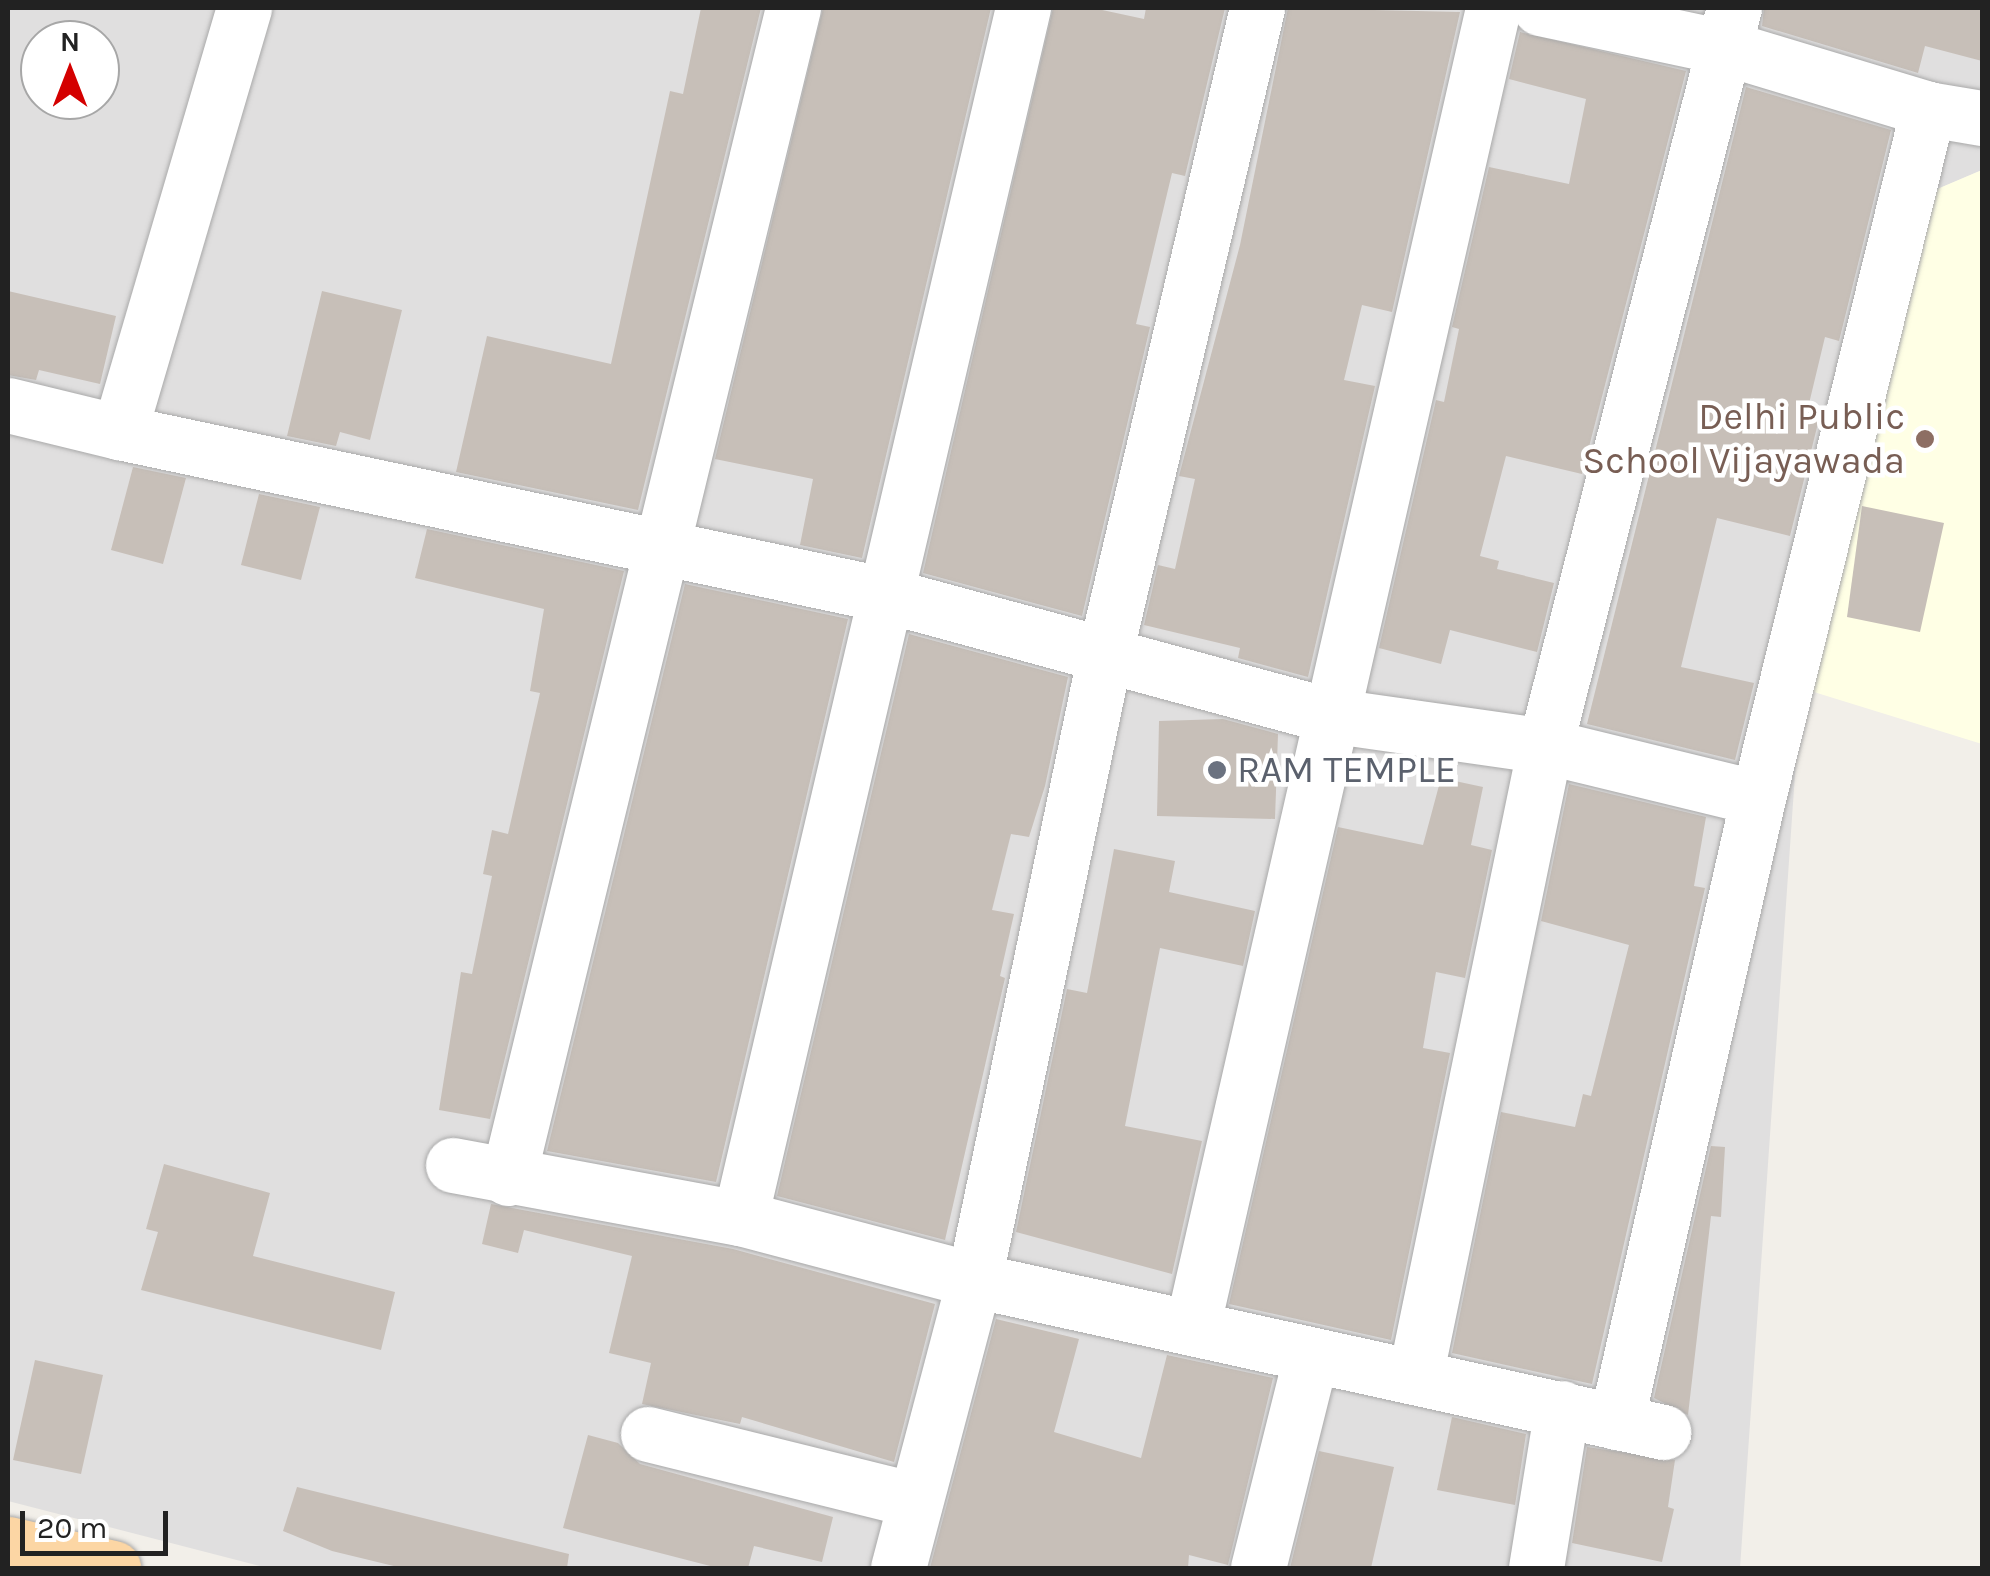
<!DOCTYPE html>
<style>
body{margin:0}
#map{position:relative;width:1990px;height:1576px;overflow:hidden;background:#f2efe9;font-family:Karla,sans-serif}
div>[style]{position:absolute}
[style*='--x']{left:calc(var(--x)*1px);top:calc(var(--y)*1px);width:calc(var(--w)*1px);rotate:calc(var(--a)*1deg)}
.residential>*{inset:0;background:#e0dfdf}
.education>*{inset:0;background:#ffffe5}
.building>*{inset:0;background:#c7bfb8}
.roads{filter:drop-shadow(0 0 2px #a9a9a9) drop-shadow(0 0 2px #a9a9a9)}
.minor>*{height:55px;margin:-27.5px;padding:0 27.5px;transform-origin:27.5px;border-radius:27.5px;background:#fff}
.major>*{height:55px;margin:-27.5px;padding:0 27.5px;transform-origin:27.5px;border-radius:27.5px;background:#fcd6a4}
.dots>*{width:28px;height:28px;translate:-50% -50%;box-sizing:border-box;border:5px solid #fff;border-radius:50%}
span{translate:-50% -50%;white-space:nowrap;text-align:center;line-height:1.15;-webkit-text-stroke:9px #fff;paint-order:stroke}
.education-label{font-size:38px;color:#785e54}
.right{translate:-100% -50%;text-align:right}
.worship-label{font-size:38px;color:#5b616d}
.left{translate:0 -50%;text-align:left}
.frame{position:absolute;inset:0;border:10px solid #222;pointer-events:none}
.north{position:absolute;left:20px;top:20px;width:100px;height:100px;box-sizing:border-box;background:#fff;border:2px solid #a7a7a7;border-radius:50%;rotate:0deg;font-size:28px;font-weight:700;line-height:40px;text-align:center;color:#222}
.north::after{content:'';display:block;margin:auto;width:35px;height:45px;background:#d40000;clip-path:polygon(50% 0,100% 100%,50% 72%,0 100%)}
.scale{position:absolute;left:20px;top:1511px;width:148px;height:45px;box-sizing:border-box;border:5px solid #222;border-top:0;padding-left:12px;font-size:30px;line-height:35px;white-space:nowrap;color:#222;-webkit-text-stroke:8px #fff;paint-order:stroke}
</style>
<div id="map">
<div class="residential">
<i style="clip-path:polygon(evenodd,8px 8px,1982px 8px,1982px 170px,1935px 190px,1801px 688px,1740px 1568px,268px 1568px,8px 1501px,8px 8px,40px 40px,100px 40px,100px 100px,40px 100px,40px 40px)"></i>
</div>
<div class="education">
<i style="clip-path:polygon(1982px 170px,1982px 744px,1801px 688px,1935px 190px)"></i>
</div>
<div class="building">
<i style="clip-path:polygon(701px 8px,761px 8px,638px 510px,456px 472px,487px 336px,611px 364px,670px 91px,683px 94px)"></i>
<i style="clip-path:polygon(823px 8px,991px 8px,862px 558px,800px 545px,813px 479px,715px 459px)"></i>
<i style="clip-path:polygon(1053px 8px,1093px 8px,1144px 19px,1146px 8px,1225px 8px,1185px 176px,1172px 173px,1136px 324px,1150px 327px,1082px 616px,923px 573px)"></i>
<i style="clip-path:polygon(1288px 8px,1460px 12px,1392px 312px,1362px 305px,1344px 380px,1375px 386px,1308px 677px,1238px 658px,1240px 648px,1144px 625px,1158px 565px,1175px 569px,1195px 479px,1179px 476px,1240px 245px)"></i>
<i style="clip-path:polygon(1764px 8px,1982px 8px,1982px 61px,1925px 46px,1918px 73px,1762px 26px)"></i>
<i style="clip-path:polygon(1520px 32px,1686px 71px,1582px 474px,1506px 456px,1480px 556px,1499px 561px,1497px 569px,1554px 583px,1537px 652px,1450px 630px,1441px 664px,1379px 648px,1436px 400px,1444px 402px,1459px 329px,1452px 327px,1489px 167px,1569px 184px,1586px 99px,1509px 79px)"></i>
<i style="clip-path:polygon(1746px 87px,1891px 130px,1839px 341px,1825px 337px,1807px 412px,1820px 415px,1790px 536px,1717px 518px,1681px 667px,1754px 683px,1735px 760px,1587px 724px)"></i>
<i style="clip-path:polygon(8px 291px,116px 316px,100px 384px,39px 370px,36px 380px,8px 375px)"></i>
<i style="clip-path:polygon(322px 291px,402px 310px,370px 440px,340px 432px,336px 446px,287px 436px)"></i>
<i style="clip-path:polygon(133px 467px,186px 478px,163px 564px,111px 550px)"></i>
<i style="clip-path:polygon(259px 494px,320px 507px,301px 580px,241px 565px)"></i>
<i style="clip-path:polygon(1862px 506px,1944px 523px,1920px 632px,1847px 617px)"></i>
<i style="clip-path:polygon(427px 529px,624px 571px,490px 1119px,439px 1110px,461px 972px,472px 974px,492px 876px,483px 874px,492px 830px,508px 834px,540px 693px,530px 691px,544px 609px,415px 578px)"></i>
<i style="clip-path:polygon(685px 584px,848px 619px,716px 1182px,547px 1151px)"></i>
<i style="clip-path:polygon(909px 634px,1068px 677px,1045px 786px,1029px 837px,1011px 834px,992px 910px,1014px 914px,1000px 976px,1005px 978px,945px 1240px,777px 1196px)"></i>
<i style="clip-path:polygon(1223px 719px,1278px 734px,1275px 819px,1157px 816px,1159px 721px)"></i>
<i style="clip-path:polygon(1441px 778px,1483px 787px,1471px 845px,1492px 850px,1465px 978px,1436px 972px,1423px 1048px,1450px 1053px,1391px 1340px,1229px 1304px,1338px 827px,1423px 845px)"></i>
<i style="clip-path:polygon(1569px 784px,1706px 817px,1694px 886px,1705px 888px,1592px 1384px,1452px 1353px,1501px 1112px,1575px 1127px,1583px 1094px,1591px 1096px,1629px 945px,1541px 921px)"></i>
<i style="clip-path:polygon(1114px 849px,1175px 861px,1169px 892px,1255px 911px,1243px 966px,1160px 948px,1125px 1126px,1202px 1141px,1172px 1274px,1016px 1232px,1067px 989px,1087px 993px)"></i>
<i style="clip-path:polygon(1711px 1146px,1725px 1147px,1721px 1217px,1711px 1216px,1688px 1415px,1654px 1398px)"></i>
<i style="clip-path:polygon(164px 1164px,270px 1193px,253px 1256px,395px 1292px,381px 1350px,141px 1290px,158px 1232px,146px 1229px)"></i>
<i style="clip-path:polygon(491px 1204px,733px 1249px,935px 1304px,894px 1462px,742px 1417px,740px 1424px,642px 1404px,651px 1363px,609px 1353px,632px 1256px,524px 1230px,518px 1253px,482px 1244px)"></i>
<i style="clip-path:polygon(996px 1319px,1079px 1339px,1054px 1432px,1141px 1458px,1167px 1355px,1273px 1378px,1228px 1565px,1189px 1555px,1188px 1568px,930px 1568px)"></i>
<i style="clip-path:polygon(35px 1360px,103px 1375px,81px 1474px,13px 1460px)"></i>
<i style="clip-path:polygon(1452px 1417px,1526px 1434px,1515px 1505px,1437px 1490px)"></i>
<i style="clip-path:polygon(588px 1435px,618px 1443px,640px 1464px,833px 1517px,822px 1562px,754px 1546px,748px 1568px,718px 1568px,563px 1528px)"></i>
<i style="clip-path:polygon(1587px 1447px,1675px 1460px,1668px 1507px,1674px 1509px,1662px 1562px,1572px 1543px)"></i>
<i style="clip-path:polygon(1319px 1451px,1394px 1467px,1371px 1568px,1290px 1568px)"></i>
<i style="clip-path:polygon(297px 1487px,569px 1554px,567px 1568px,402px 1568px,332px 1551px,283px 1531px)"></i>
</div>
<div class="roads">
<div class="minor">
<i style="--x:244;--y:8;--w:442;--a:106.4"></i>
<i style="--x:119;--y:432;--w:780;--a:11.99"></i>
<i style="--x:882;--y:594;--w:462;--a:15.2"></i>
<i style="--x:1328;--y:715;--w:219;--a:8.1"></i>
<i style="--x:1545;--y:746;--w:219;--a:13.7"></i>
<i style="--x:1540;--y:8;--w:187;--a:12"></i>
<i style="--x:1723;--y:47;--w:214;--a:16.8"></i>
<i style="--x:1928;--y:109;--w:55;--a:9.5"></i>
<i style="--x:8;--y:405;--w:114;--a:13.7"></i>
<i style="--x:453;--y:1165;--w:292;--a:10.5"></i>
<i style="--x:740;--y:1218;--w:242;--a:14.8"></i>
<i style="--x:974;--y:1280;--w:706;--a:12.44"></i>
<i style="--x:508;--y:1178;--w:1204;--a:-76.31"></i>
<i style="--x:740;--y:1218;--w:1243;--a:-76.84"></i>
<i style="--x:1192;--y:1328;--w:1354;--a:-77.15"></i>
<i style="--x:1415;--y:1377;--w:644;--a:-78.36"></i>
<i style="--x:1545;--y:746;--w:762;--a:-75.64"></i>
<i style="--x:1616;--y:1422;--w:640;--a:-77.18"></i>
<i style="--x:1758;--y:798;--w:710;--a:-76.14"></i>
<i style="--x:648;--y:1434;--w:275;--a:13.9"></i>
<i style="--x:898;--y:1568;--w:298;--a:-75.2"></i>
<i style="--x:974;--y:1280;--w:645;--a:-78.18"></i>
<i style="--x:1106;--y:649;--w:659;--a:-76.74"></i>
<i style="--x:1258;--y:1568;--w:219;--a:-76"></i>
<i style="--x:1536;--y:1568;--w:162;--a:-80.8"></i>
</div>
<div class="major">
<i style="--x:8;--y:1544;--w:108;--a:12.9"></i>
</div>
</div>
<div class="dots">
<i style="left:1925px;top:439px;background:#8d6e63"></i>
<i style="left:1217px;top:770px;background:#6b7280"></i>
</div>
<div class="education-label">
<span class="right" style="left:1905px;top:439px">Delhi Public<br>School Vijayawada</span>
</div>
<div class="worship-label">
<span class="left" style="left:1237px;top:770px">RAM TEMPLE</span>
</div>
<div class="frame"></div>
<div class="north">N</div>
<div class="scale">20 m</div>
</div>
